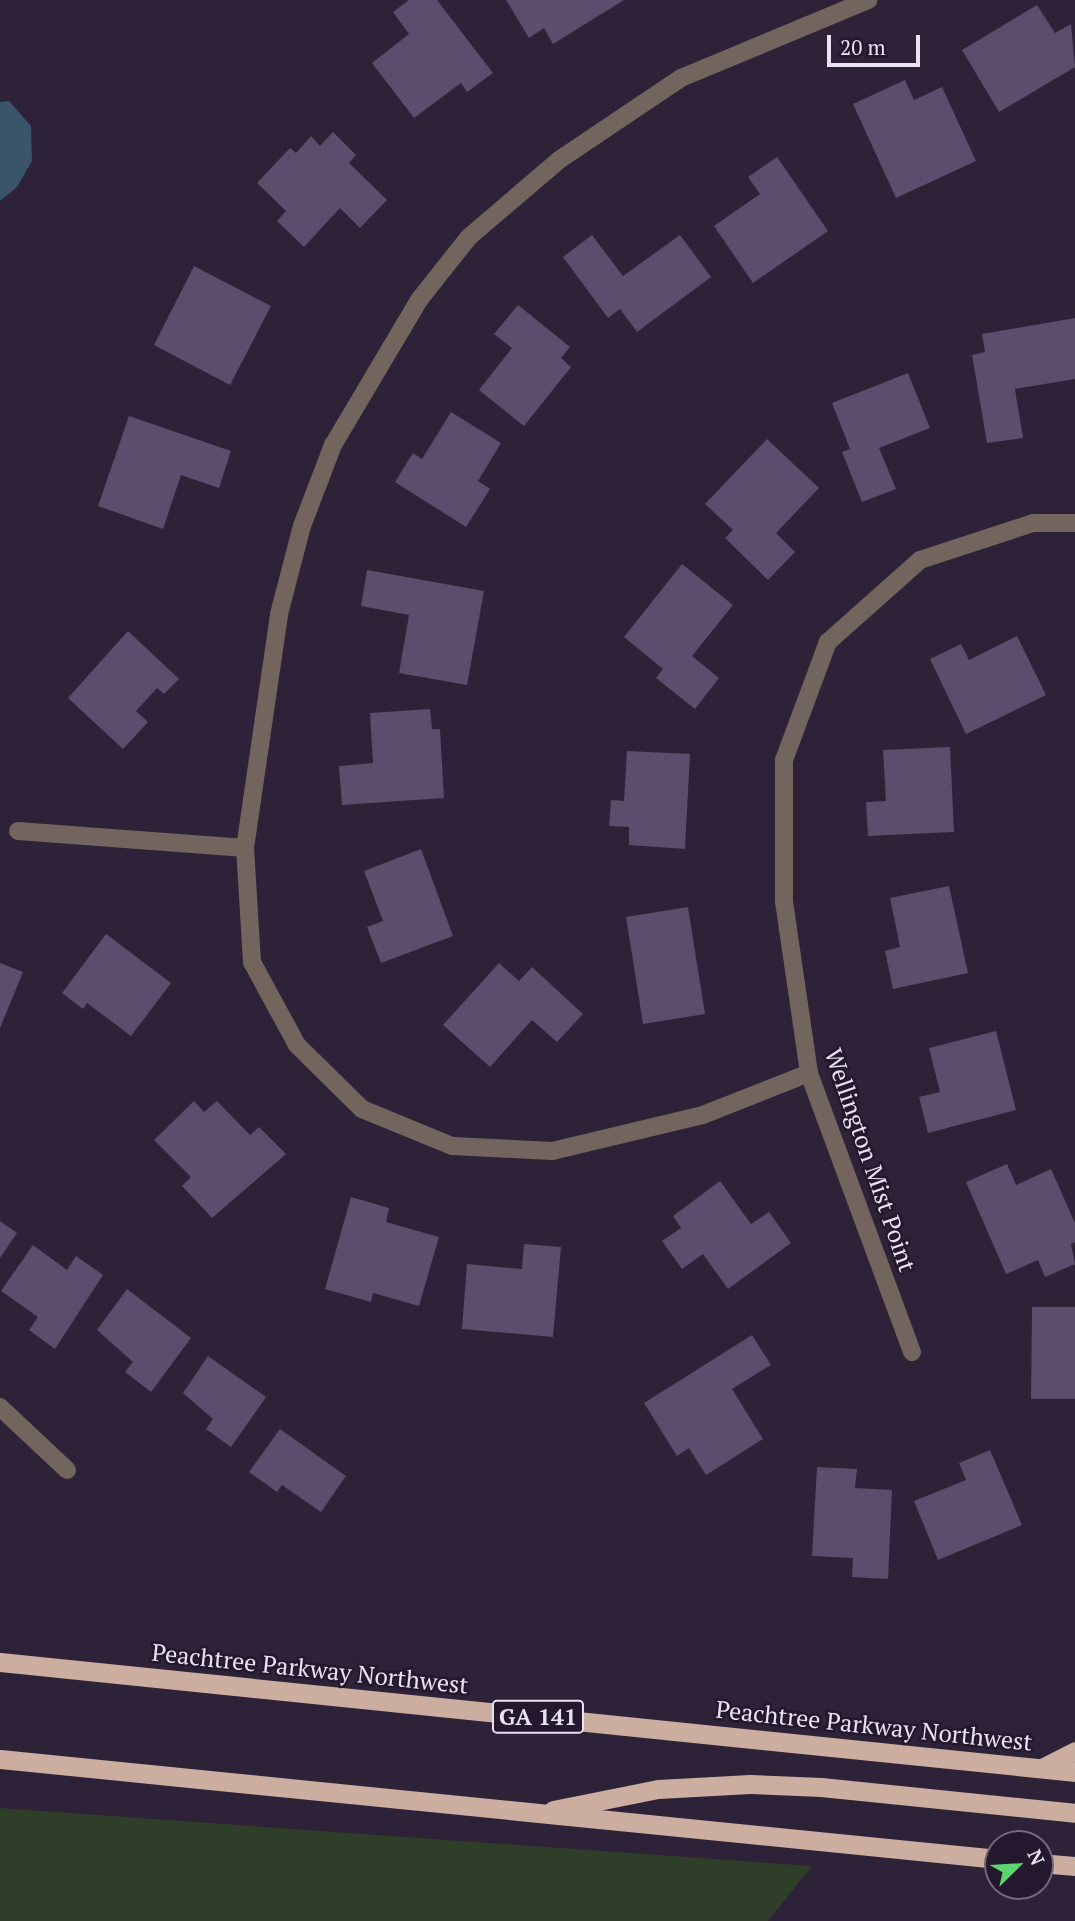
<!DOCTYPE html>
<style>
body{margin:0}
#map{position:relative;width:1075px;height:1921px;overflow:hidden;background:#2d2238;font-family:"PT Serif",serif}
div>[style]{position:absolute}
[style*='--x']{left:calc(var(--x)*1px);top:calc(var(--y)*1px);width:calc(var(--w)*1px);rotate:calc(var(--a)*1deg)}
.green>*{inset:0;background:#2f3e29}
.water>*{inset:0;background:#3a546c}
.building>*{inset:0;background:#5b4d6b}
.minor>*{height:18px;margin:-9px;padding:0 9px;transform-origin:9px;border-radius:9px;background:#72655e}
.trunk>*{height:19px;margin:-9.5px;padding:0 9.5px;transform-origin:9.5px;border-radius:9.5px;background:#ccaea0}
span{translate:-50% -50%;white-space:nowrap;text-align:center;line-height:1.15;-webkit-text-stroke:5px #23182e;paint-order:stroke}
.shield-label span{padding:2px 5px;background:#23182e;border:2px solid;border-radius:5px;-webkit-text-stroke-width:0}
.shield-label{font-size:23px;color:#e9e2f1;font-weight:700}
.street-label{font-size:24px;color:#e9e2f1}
.north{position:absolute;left:984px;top:1830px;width:70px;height:70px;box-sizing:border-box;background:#23182e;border:2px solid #72697c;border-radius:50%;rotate:66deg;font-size:19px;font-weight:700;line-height:28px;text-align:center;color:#e9e2f1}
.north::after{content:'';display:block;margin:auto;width:24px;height:32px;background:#5bd56e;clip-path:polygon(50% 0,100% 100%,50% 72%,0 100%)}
.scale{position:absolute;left:827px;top:35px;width:93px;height:32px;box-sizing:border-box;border:4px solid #e9e2f1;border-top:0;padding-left:9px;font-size:21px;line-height:24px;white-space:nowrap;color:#e9e2f1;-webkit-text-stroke:5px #23182e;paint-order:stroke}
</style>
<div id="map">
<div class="green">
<i style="clip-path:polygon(0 1808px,812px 1866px,768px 1921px,0 1921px)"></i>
</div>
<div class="water">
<i style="clip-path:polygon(9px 101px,31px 126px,32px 161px,17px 187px,0 201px,0 102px)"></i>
</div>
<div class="building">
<i style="clip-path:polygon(409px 0,437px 0,493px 73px,467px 92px,461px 83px,414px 118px,372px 63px,409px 34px,393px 12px)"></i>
<i style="clip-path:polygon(506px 0,624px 0,553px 44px,544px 28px,529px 38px)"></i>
<i style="clip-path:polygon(1037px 5px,1055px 33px,1071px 24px,1075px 67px,999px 112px,962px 50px)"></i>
<i style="clip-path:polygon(905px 80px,914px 100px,942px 87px,976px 161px,896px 198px,853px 104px)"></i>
<i style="clip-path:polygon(333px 132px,356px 155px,349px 163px,387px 200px,360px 228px,340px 208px,304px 247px,277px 221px,286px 211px,257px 183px,290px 148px,296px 153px,311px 136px,320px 146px)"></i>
<i style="clip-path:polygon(777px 157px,828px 231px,753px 283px,714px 226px,760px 194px,748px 177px)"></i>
<i style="clip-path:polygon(592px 235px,623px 276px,680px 235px,711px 277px,637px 332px,620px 309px,608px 318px,563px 257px)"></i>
<i style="clip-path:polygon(194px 266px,271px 306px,230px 385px,154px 345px)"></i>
<i style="clip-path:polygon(518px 305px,570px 347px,561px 358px,571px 367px,524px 426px,479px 390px,512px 348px,494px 334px)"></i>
<i style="clip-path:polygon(1075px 318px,1075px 379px,1015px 389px,1023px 438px,987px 443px,972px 355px,985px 352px,982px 334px)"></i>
<i style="clip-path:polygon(908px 373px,930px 428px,879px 448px,896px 489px,862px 502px,842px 452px,850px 449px,832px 403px)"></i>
<i style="clip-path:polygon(451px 412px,501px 443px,478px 481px,490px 489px,466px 527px,395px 482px,413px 453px,422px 459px)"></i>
<i style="clip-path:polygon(129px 416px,231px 451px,219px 488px,181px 475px,163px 529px,98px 506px)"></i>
<i style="clip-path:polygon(767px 439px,819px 488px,776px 533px,795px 552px,768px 580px,725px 538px,733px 530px,705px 504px)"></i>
<i style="clip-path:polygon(682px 564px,733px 605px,692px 656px,719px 678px,695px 709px,656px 678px,663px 669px,624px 637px)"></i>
<i style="clip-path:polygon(367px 570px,484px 591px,467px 685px,399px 673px,409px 615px,361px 606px)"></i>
<i style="clip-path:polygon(128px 631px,179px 679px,164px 694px,157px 688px,136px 711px,148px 722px,123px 749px,68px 698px)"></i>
<i style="clip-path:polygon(1017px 636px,1046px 695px,966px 734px,930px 659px,961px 644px,969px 660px)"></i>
<i style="clip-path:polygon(430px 709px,432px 729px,440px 729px,444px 798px,342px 805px,339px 766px,373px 763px,370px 713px)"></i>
<i style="clip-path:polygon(950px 747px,954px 832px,868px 836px,866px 802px,886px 801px,883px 750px)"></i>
<i style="clip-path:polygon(627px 751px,690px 754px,685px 849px,629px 845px,629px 827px,609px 826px,611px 800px,624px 801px)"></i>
<i style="clip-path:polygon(421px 849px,453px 936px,381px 963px,367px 927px,383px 921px,364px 871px)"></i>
<i style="clip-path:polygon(949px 886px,968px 973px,893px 989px,885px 951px,900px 947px,890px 898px)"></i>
<i style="clip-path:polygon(688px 907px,705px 1014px,643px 1024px,626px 917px)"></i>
<i style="clip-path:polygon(106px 934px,171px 983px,131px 1036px,87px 1003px,83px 1009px,62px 993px)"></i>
<i style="clip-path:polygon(0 963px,23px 972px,0 1028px)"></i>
<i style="clip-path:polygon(499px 963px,519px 981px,532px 967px,583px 1014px,557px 1042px,532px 1020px,490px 1067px,443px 1025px)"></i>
<i style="clip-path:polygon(996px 1031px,1016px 1110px,928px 1133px,919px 1097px,940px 1092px,929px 1048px)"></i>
<i style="clip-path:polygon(194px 1101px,204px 1112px,217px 1101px,250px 1135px,259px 1127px,286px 1154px,212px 1218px,182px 1186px,191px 1177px,154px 1140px)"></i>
<i style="clip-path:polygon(1007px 1164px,1016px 1185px,1051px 1169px,1075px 1223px,1075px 1242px,1071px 1244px,1075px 1264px,1045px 1277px,1038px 1260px,1006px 1274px,966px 1182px)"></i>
<i style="clip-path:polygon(720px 1181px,751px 1224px,769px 1212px,791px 1243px,728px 1289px,703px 1254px,682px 1269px,662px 1241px,681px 1228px,673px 1216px)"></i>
<i style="clip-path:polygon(351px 1197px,389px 1208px,386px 1222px,439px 1237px,419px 1306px,373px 1293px,371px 1302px,325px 1289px)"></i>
<i style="clip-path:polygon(0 1221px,17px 1233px,0 1258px)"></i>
<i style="clip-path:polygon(524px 1244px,561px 1247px,553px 1337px,462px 1329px,467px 1264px,522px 1269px)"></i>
<i style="clip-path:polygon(33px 1245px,67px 1270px,76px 1256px,103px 1275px,55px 1349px,29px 1330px,38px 1317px,1px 1291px)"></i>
<i style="clip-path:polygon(127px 1289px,191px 1338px,151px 1392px,125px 1372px,133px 1362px,97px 1330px)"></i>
<i style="clip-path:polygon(1032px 1307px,1075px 1307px,1075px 1399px,1031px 1399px)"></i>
<i style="clip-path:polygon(752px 1335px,771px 1365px,732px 1389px,763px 1439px,706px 1475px,689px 1448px,677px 1456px,644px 1403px)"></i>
<i style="clip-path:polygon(208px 1356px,266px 1397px,231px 1447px,206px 1429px,213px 1419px,183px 1393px)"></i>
<i style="clip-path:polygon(280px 1429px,346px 1476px,321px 1512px,282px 1485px,277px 1492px,249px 1472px)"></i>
<i style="clip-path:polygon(990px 1450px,1022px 1525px,938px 1560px,914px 1501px,966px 1480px,959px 1463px)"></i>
<i style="clip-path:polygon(817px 1467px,857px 1469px,855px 1488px,892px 1490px,888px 1579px,852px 1577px,853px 1558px,812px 1556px)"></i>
</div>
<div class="minor">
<i style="--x:18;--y:831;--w:228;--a:4.3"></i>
<i style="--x:809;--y:1073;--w:114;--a:158.4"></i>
<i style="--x:703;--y:1115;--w:155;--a:166.6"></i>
<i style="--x:552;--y:1151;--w:100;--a:-177.1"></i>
<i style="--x:452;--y:1146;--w:97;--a:-157.7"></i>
<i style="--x:362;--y:1109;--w:91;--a:-135.4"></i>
<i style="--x:297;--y:1045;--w:94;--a:-118.5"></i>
<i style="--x:252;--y:962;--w:114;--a:-93.5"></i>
<i style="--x:245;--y:848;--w:236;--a:-81.7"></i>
<i style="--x:279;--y:614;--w:91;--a:-75.4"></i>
<i style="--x:302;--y:526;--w:87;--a:-69.1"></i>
<i style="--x:333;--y:445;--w:169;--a:-59.3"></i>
<i style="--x:419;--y:300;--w:80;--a:-51.6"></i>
<i style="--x:469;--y:237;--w:118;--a:-40.5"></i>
<i style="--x:559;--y:160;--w:147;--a:-33.9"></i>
<i style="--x:681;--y:78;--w:203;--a:-22.6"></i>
<i style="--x:912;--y:1352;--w:297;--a:-110.3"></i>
<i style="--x:809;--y:1073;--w:174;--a:-98.3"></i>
<i style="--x:784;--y:901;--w:141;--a:-90"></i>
<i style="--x:784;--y:760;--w:126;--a:-69.6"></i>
<i style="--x:828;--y:642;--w:123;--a:-41.7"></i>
<i style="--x:920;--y:560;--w:119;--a:-18.1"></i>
<i style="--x:1033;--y:523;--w:42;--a:0"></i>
<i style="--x:0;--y:1407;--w:92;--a:43.2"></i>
</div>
<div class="trunk">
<i style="--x:0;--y:1662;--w:1081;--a:5.84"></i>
<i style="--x:0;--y:1759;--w:1003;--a:5.72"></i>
<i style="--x:1042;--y:1768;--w:37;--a:-27"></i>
<i style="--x:553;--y:1810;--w:107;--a:-11.3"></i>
<i style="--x:658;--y:1789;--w:92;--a:-3.1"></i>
<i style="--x:750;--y:1784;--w:71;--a:2.4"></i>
<i style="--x:821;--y:1787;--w:255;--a:5.8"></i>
<i style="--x:1040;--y:1863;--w:35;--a:5"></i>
</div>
<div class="shield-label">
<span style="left:538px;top:1717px">GA 141</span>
</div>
<div class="street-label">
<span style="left:870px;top:1160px;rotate:71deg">Wellington Mist Point</span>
<span style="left:310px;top:1669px;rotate:6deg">Peachtree Parkway Northwest</span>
<span style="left:874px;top:1726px;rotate:6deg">Peachtree Parkway Northwest</span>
</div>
<div class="north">N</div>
<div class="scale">20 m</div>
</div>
